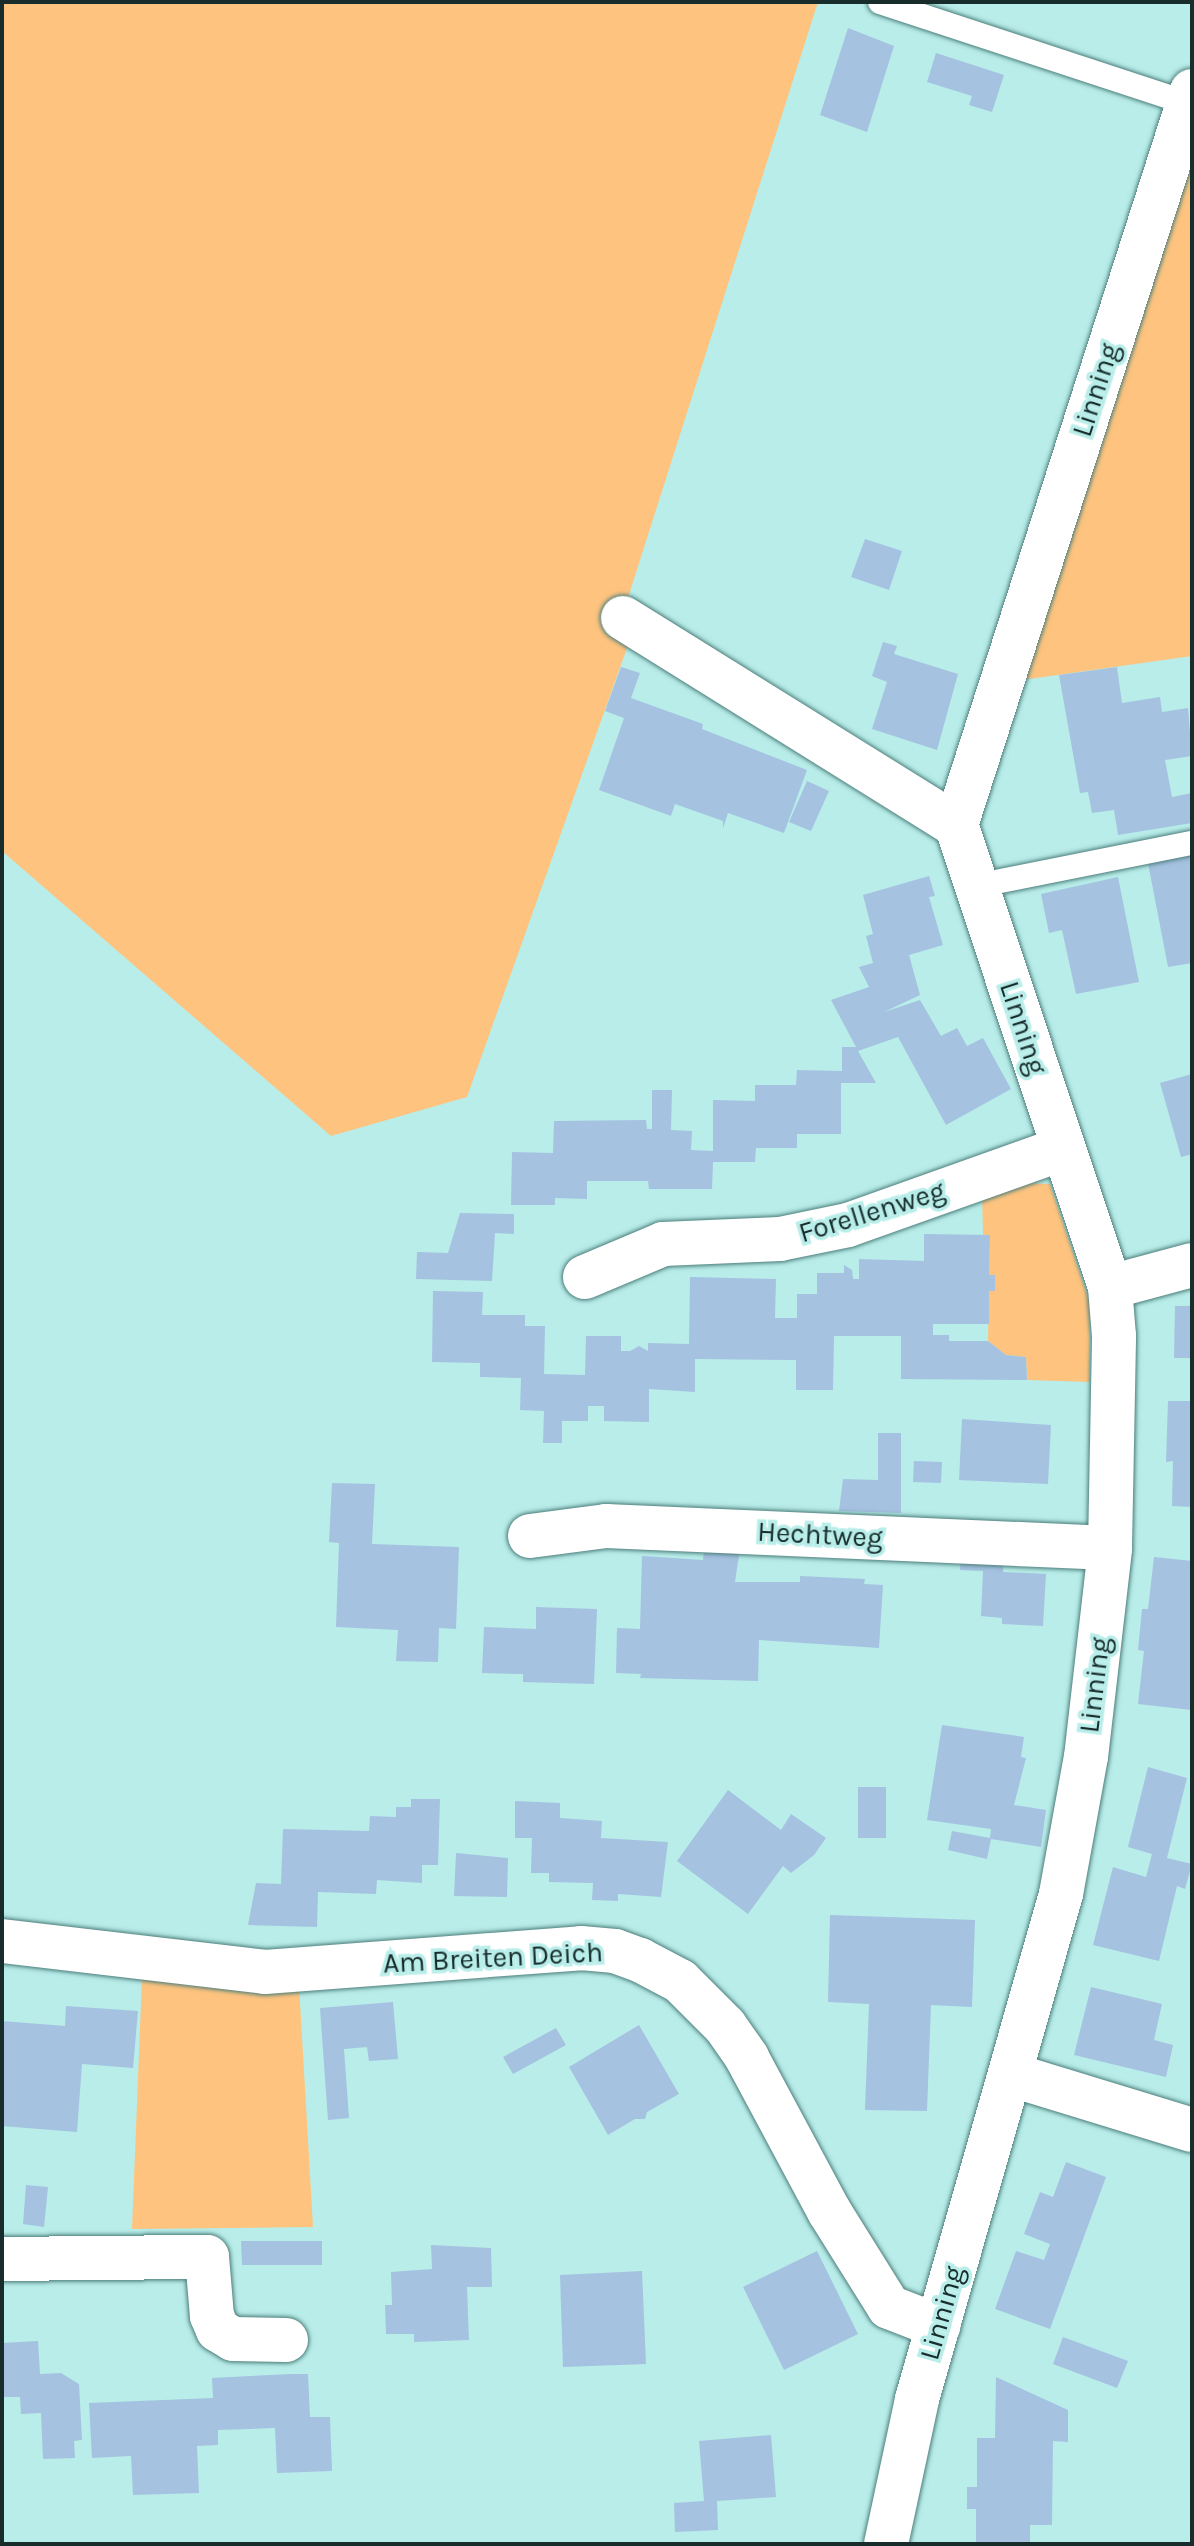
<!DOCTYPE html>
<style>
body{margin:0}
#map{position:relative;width:1194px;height:2546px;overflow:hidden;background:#b8ede9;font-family:Karla,sans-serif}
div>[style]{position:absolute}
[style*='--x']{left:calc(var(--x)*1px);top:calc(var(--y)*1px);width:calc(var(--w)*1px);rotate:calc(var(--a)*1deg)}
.green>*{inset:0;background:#fec47f}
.building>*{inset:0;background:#a5c2e1}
.roads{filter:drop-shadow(0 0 2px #4c7e7b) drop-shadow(0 0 2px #4c7e7b)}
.lane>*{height:24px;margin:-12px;padding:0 12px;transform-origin:12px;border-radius:12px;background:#fff}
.street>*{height:44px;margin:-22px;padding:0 22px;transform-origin:22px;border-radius:22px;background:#fff}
span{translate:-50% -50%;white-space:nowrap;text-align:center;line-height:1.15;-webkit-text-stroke:7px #b8ede9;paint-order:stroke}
.street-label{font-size:28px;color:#172c2b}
.frame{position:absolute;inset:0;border:4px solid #172c2b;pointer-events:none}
</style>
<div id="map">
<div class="green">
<i style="clip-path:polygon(2px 2px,818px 2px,626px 604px,632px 634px,467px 1097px,331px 1136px,2px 851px)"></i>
<i style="clip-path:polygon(1192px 149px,1192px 656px,1022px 680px)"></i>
<i style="clip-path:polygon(1002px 1182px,1050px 1184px,1090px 1303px,1090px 1382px,1027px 1380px,1026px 1357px,1006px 1355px,988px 1341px,989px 1291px,995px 1290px,995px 1276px,989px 1275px,990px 1236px,983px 1235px,982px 1189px)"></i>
<i style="clip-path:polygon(142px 1978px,299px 1985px,313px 2227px,132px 2229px)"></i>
</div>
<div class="building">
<i style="clip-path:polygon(848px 28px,894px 46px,867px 132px,820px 115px)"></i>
<i style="clip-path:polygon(936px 53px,1004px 75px,992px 112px,969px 105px,972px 96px,927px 82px)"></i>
<i style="clip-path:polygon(865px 539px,902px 551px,889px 590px,851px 577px)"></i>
<i style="clip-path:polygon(883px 642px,897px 646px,894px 654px,958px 674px,937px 750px,872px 729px,887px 682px,872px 676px)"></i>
<i style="clip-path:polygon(621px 667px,640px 673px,631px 698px,703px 724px,702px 729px,807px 770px,784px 833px,728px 813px,723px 828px,723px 821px,675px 804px,671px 816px,599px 790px,624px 718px,605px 711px)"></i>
<i style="clip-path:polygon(1117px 667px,1122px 703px,1160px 697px,1162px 712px,1188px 708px,1192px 756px,1165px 760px,1172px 797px,1192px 793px,1192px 823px,1118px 835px,1114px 810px,1092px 813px,1088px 792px,1080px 793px,1059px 675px)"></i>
<i style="clip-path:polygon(807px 781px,829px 791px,811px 831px,789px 822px)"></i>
<i style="clip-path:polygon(1192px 855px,1192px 963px,1168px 967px,1148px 863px)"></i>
<i style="clip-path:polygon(929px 876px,935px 896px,929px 897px,943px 945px,909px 955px,920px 995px,884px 1012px,920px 1000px,941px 1036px,957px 1028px,967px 1046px,983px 1038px,1011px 1089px,946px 1125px,898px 1037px,858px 1051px,876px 1083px,841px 1083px,841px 1134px,797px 1134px,797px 1148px,756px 1148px,755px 1162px,713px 1162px,712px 1189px,649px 1189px,648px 1181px,587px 1181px,587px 1199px,555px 1198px,555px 1205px,511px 1205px,512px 1152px,553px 1153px,554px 1121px,646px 1120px,647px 1129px,652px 1129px,652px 1090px,672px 1090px,671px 1130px,692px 1131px,691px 1150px,713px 1151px,713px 1100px,755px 1101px,755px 1085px,796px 1085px,797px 1070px,842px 1071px,842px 1047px,856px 1047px,831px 1000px,869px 987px,859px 967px,873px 963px,866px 936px,873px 934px,863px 895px)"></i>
<i style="clip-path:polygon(1118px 877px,1139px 982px,1076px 994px,1062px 930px,1049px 933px,1041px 894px)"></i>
<i style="clip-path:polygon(1192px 1074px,1192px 1154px,1181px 1157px,1160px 1083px)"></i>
<i style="clip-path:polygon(460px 1213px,514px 1214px,514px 1234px,495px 1233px,492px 1281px,416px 1279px,417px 1252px,448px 1253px)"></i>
<i style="clip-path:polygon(924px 1234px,990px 1235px,989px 1275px,995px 1275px,995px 1291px,989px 1291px,989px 1324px,933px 1324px,933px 1335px,949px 1335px,949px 1341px,988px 1341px,1006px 1355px,1026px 1357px,1027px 1380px,901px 1379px,901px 1336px,834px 1336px,833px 1390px,796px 1390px,796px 1360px,695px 1359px,695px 1392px,649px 1389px,649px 1422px,604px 1421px,604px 1406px,588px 1406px,588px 1421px,562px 1421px,562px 1443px,543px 1443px,544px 1411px,520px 1410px,521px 1378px,480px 1377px,480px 1363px,432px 1362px,433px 1291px,483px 1292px,482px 1315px,525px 1315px,525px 1326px,545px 1326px,544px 1374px,585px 1375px,586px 1336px,621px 1336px,621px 1351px,630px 1351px,639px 1346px,648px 1351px,648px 1343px,689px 1344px,690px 1277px,776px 1279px,775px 1318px,797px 1318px,797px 1294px,817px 1294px,817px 1273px,844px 1273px,844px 1265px,852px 1270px,853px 1279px,859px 1279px,859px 1259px,924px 1261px)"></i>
<i style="clip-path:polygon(1175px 1306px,1192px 1306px,1192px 1358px,1174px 1358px)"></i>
<i style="clip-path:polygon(1168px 1401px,1192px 1401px,1192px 1507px,1172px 1506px,1173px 1461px,1166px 1462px)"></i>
<i style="clip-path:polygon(962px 1419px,1051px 1425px,1048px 1484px,959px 1480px)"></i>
<i style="clip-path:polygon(878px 1433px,901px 1433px,901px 1513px,839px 1511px,843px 1479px,878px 1480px)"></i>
<i style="clip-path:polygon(914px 1461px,942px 1462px,941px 1483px,913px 1482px)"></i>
<i style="clip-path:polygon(332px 1483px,375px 1484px,372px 1544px,459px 1547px,456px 1629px,439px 1628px,438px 1662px,396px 1661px,398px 1630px,336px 1627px,339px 1543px,329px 1542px)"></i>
<i style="clip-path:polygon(705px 1539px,741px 1542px,735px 1582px,800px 1582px,800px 1576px,865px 1579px,864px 1584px,883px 1585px,879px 1648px,759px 1640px,758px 1681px,640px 1678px,641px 1674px,616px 1673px,617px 1628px,640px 1629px,642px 1556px,703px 1560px)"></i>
<i style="clip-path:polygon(961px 1550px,1004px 1553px,1003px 1572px,1046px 1574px,1043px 1626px,1002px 1624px,1002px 1618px,981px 1616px,983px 1571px,960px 1570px)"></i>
<i style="clip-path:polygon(1154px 1557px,1192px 1561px,1192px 1710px,1138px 1704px,1144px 1651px,1138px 1650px,1142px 1609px,1148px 1609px)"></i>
<i style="clip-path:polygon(536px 1607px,597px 1609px,594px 1684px,523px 1682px,523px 1674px,482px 1673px,484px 1627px,536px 1629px)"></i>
<i style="clip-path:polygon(942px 1725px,1024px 1737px,1021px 1757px,1026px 1758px,1014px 1805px,1046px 1810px,1041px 1847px,991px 1839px,987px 1859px,948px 1850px,952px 1831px,990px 1838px,991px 1829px,927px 1820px)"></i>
<i style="clip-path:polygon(1148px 1767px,1187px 1778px,1167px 1858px,1192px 1864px,1185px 1889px,1177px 1886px,1159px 1961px,1093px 1945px,1113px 1867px,1146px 1877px,1152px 1854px,1128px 1847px)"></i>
<i style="clip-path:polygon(858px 1787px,886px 1787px,886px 1838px,858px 1838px)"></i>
<i style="clip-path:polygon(728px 1790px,781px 1830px,791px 1814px,826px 1838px,814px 1855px,791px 1873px,783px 1866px,748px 1914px,677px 1861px)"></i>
<i style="clip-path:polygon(411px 1799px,440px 1799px,438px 1865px,422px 1865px,422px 1883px,377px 1880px,376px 1894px,318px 1892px,317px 1927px,248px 1925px,256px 1883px,281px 1884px,283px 1829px,369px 1831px,370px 1816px,396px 1817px,396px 1807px,411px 1807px)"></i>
<i style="clip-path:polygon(515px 1801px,560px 1803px,560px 1818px,602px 1821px,601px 1838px,668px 1842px,661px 1897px,618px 1894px,618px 1901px,592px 1900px,593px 1883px,549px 1882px,549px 1873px,531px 1873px,532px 1838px,515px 1838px)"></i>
<i style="clip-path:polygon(456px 1853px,508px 1858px,507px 1897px,454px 1896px)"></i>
<i style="clip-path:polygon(830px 1915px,975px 1920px,972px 2007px,931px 2005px,927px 2111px,865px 2110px,869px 2004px,828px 2002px)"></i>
<i style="clip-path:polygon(1091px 1987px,1162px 2004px,1154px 2040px,1173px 2045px,1166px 2077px,1074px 2055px)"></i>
<i style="clip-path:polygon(393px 2002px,398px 2059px,369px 2061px,367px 2047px,344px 2049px,349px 2118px,328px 2120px,320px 2008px)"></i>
<i style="clip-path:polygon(66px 2006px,138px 2011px,133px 2068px,82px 2064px,77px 2132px,2px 2126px,2px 2021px,65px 2026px)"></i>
<i style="clip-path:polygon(639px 2025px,679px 2094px,647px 2112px,645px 2119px,635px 2119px,608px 2135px,569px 2067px)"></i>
<i style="clip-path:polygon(556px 2028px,566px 2045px,513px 2074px,503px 2057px)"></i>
<i style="clip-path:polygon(1066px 2162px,1106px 2177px,1050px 2329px,995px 2309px,1016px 2251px,1044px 2260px,1050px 2244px,1024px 2234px,1040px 2192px,1053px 2197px)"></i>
<i style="clip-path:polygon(26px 2185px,48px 2187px,44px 2227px,23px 2224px)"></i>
<i style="clip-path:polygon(241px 2241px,322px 2241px,322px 2265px,242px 2265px)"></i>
<i style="clip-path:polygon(431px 2245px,491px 2248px,492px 2287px,467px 2287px,469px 2340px,414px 2342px,414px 2334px,386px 2334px,385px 2305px,392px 2305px,391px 2272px,432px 2269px)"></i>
<i style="clip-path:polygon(817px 2251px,858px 2334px,784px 2370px,743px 2287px)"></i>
<i style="clip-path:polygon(642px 2271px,646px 2364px,563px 2367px,560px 2275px)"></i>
<i style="clip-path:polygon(1063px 2337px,1128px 2361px,1117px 2388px,1053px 2364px)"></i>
<i style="clip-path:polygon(38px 2341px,40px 2374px,61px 2373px,79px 2384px,82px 2440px,74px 2441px,75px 2458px,43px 2459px,41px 2413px,21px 2414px,20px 2397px,2px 2397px,2px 2343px)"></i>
<i style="clip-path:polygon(291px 2374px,308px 2374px,310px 2417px,330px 2417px,332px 2471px,277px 2473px,275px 2428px,218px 2430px,218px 2445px,197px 2446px,199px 2493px,133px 2495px,131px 2456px,92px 2458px,89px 2403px,213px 2398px,212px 2378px)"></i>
<i style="clip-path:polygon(996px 2377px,1068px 2410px,1068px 2442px,1053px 2441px,1052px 2525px,1030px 2525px,1030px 2544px,976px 2544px,976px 2509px,967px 2509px,967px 2487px,977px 2487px,977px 2438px,995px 2438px)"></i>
<i style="clip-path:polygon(771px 2435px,776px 2497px,717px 2501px,718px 2530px,675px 2532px,674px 2503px,704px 2501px,699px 2441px)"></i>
</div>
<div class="roads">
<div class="lane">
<i style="--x:880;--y:2;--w:324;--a:18.2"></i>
<i style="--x:976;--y:886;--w:220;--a:-11.3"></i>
</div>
<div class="street">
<i style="--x:623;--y:618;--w:392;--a:31.9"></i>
<i style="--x:585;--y:1277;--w:85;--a:-22.9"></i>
<i style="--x:663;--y:1244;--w:117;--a:-2.4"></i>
<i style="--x:780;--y:1239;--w:69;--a:-11.6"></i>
<i style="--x:848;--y:1225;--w:227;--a:-19.6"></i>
<i style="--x:1110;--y:1287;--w:85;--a:-15"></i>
<i style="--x:530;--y:1536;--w:77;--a:-7.5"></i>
<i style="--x:606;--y:1526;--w:504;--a:2.5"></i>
<i style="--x:2;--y:1941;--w:265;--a:6.7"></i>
<i style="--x:265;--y:1972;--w:317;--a:-4.3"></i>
<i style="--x:581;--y:1948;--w:34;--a:5"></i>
<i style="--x:615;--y:1951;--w:27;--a:20"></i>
<i style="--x:640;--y:1960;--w:45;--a:27.7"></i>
<i style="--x:680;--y:1981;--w:64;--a:45"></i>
<i style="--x:725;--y:2026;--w:39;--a:55"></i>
<i style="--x:747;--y:2058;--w:174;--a:61.8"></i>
<i style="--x:829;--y:2211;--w:113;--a:58"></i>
<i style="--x:889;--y:2307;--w:53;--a:21.2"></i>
<i style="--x:1012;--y:2075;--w:188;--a:17"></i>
<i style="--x:2;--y:2259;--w:205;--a:-0.6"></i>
<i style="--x:207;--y:2257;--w:59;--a:85.2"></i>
<i style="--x:212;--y:2316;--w:15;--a:67"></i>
<i style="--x:218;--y:2330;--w:17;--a:31"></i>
<i style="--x:233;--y:2339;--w:53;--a:1.1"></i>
<i style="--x:886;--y:2544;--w:148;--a:-77.9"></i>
<i style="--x:917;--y:2399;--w:525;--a:-74.08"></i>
<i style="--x:1061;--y:1894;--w:139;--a:-79.7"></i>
<i style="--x:1086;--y:1757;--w:210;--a:-83.4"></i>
<i style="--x:1110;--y:1548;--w:212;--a:-88.9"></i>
<i style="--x:1114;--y:1336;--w:49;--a:-94.7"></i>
<i style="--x:1110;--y:1287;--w:487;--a:-108.4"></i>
<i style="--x:956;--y:825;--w:771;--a:-72.18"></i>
</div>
</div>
<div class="street-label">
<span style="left:1096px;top:390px;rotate:-72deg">Linning</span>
<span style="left:1023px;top:1028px;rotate:72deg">Linning</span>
<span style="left:872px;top:1212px;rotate:-17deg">Forellenweg</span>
<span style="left:820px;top:1535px;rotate:3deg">Hechtweg</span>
<span style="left:1095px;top:1685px;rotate:-83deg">Linning</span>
<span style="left:493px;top:1958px;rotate:-3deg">Am Breiten Deich</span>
<span style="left:942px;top:2313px;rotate:-74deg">Linning</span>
</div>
<div class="frame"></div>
</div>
